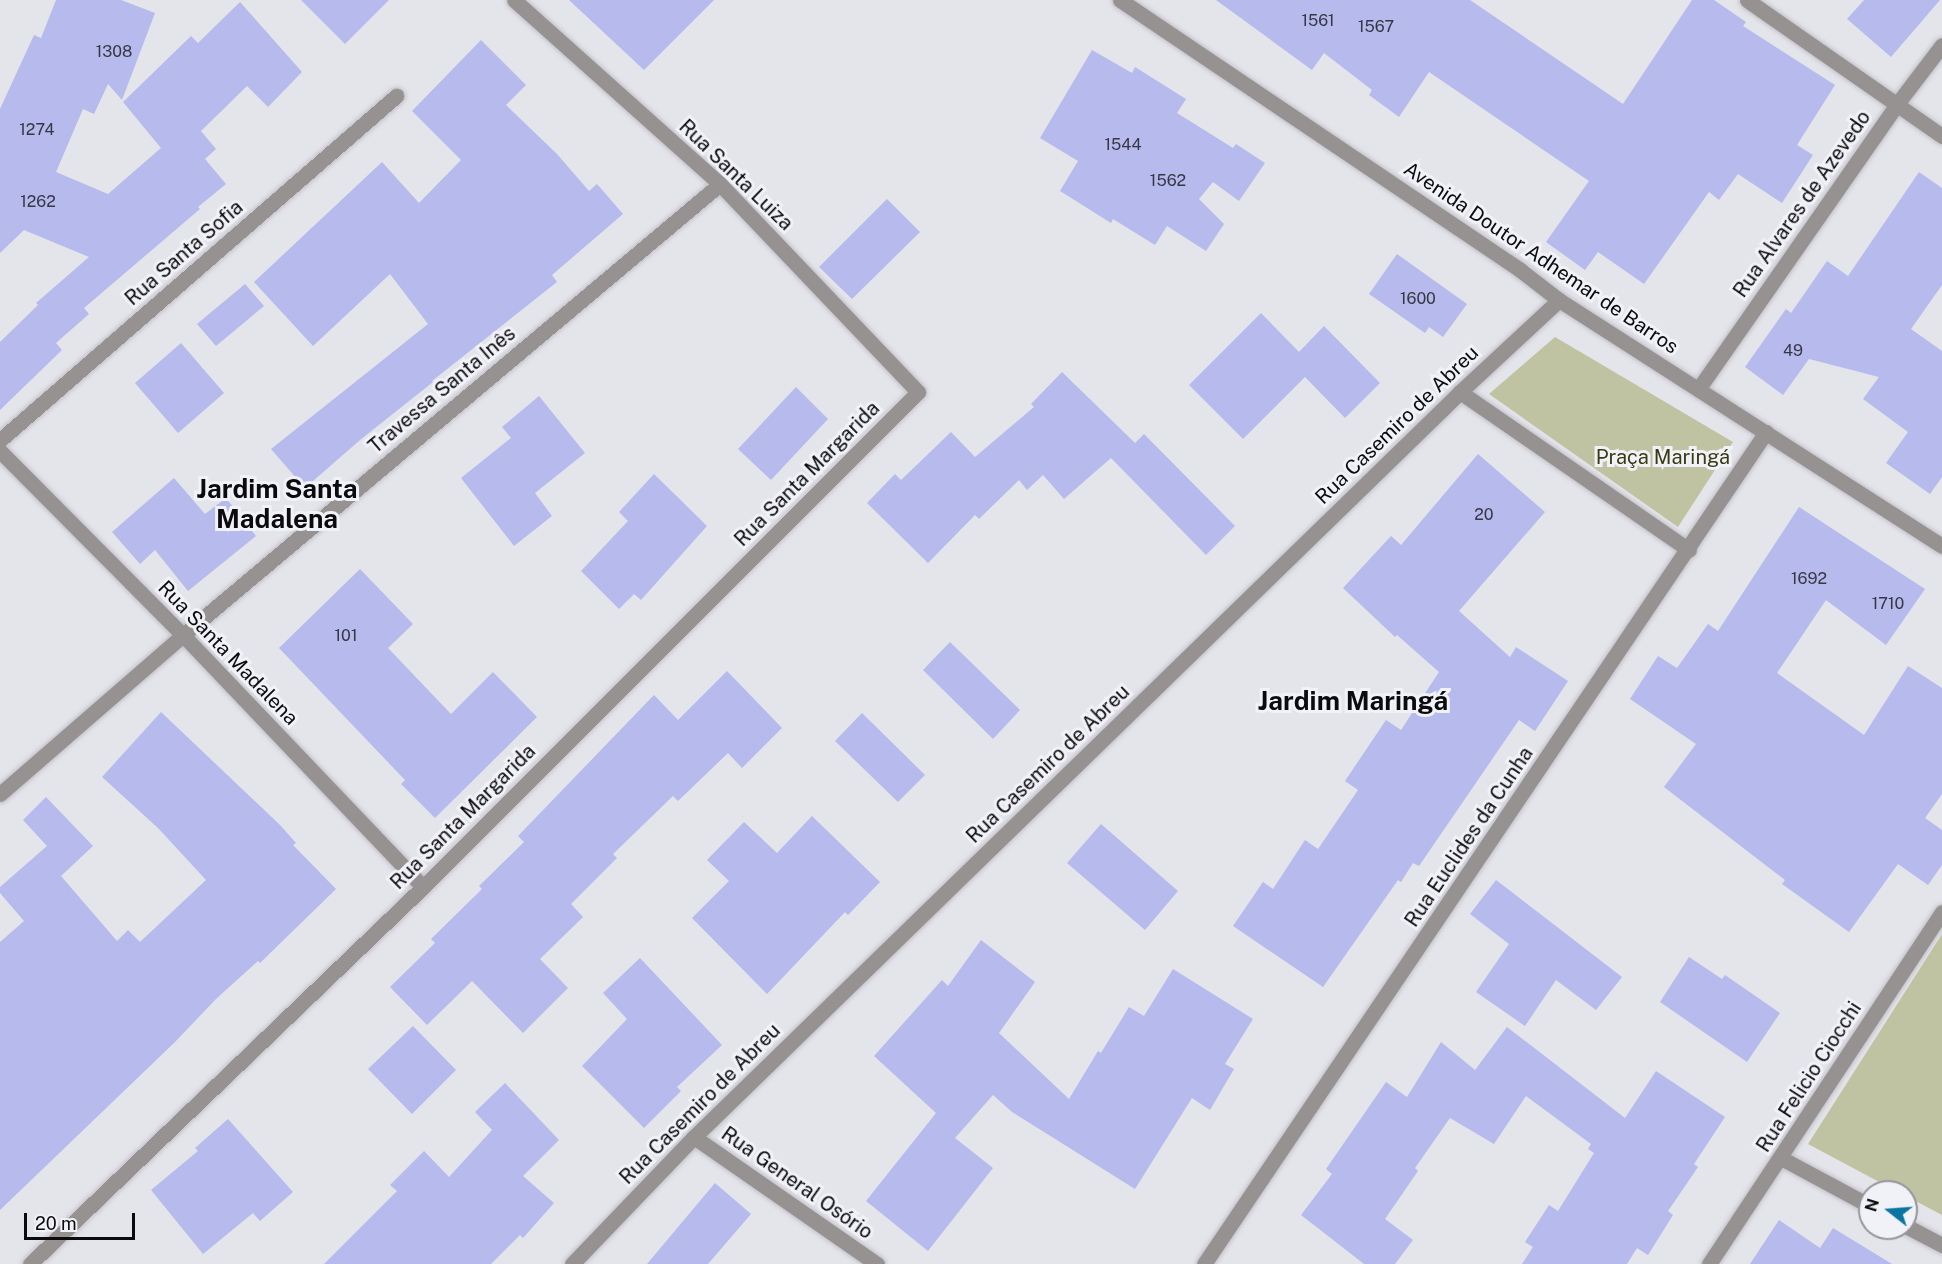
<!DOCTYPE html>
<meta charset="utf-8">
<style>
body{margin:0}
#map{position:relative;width:1942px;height:1264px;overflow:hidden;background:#e4e4eb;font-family:"Public Sans",sans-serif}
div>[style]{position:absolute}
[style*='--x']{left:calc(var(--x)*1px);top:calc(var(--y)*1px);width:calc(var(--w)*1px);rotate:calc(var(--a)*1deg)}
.green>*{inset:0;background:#c0c3a1}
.building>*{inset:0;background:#b6baec}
.roads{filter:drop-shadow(0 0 2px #c1c1c7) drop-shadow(0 0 2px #c1c1c7)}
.minor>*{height:15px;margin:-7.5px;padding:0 7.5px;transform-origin:7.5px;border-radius:7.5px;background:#959291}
.tertiary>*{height:15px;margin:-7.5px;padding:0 7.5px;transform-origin:7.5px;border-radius:7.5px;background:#959291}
span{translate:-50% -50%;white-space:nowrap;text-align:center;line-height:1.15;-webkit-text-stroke:6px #f1f1f8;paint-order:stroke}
.number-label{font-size:16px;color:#363745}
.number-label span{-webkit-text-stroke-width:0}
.street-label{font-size:20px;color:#0b0b0d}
.park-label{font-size:20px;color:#393a11}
.district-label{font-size:26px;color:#0b0b0d;font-weight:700}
.north{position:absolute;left:1858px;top:1180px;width:60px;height:60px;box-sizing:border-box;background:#f1f1f8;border:2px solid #95959a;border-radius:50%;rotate:287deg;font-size:16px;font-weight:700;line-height:24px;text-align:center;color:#0b0b0d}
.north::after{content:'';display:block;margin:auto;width:21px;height:27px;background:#0975a0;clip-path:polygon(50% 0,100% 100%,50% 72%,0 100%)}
.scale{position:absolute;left:24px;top:1213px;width:111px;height:27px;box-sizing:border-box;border:3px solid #0b0b0d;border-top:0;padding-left:8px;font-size:18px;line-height:21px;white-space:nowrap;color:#0b0b0d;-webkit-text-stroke:4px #f1f1f8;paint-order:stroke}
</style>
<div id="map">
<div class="green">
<i style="clip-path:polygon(1555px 337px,1733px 442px,1678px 527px,1489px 394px)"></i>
<i style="clip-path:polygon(1942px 934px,1942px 1215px,1906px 1196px,1906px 1192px,1898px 1192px,1808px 1144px)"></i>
</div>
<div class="building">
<i style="clip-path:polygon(56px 0,121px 0,155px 13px,122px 100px,108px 84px,94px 114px,83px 109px,56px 172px,108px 194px,161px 148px,123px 102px,191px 36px,198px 43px,240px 2px,302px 72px,268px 107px,247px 86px,201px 131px,216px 149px,205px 159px,226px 184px,198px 207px,200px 209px,84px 308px,89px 314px,56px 343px,62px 350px,0 410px,0 342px,38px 305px,36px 303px,89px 257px,24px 230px,0 253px,0 109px,34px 35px,41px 38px)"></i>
<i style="clip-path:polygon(301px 0,389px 0,345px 44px)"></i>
<i style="clip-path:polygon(569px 0,714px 0,644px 70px)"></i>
<i style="clip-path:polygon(1216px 0,1470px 0,1623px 104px,1692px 0,1714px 0,1746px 22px,1743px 26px,1835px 85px,1797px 145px,1813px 155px,1782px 203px,1738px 174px,1719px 200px,1709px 192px,1644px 284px,1598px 252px,1585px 270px,1546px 242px,1589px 181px,1429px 72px,1399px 117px,1369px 95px,1372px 90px,1324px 53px,1312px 70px)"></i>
<i style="clip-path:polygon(1864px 0,1940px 0,1891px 57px,1847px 19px)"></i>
<i style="clip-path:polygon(481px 40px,526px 85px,506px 105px,557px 154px,589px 191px,597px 184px,623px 214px,552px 275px,557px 282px,432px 381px,433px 382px,360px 440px,305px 488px,271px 449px,428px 324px,390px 274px,313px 346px,254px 282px,382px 162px,419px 203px,461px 160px,412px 111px)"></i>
<i style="clip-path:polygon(1092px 50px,1132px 73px,1135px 67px,1186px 99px,1177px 113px,1233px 148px,1236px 144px,1265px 163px,1239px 201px,1213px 182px,1199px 199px,1224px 224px,1206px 251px,1167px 226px,1155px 245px,1113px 219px,1111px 223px,1060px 191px,1078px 161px,1040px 138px)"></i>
<i style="clip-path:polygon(1919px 172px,1942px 188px,1942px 285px,1911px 329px,1942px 351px,1942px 477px,1930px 494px,1886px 463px,1908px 432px,1863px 399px,1879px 377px,1809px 359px,1783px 395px,1745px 367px,1786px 309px,1791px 313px,1827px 261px,1848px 276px)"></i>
<i style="clip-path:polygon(887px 199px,920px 232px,852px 299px,819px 267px)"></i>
<i style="clip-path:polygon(1397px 254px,1467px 304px,1443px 337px,1429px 327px,1425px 333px,1369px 294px)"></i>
<i style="clip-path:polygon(245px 284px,264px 306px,216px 346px,197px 324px)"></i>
<i style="clip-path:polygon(1261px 313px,1299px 352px,1324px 326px,1380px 383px,1345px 418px,1305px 377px,1243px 439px,1189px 385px)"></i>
<i style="clip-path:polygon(181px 343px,224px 393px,178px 433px,135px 383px)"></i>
<i style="clip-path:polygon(1062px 372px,1135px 443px,1144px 434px,1235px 526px,1206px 555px,1111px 458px,1064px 499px,1043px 475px,1027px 490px,1019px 480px,979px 519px,975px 515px,928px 563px,867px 503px,895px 474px,901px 480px,951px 432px,975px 457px,1034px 407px,1031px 404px)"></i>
<i style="clip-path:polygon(796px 387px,828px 419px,771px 480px,738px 449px)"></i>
<i style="clip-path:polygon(539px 396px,585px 453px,535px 493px,552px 516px,514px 546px,461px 478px,511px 438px,502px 427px)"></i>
<i style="clip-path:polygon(1478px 454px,1545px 512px,1459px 611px,1510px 657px,1516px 647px,1568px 681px,1535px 731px,1519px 720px,1419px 866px,1413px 863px,1401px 882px,1398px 880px,1323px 987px,1233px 926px,1263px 882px,1273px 889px,1305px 840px,1318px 849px,1358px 790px,1345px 781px,1386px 720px,1401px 730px,1439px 672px,1397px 635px,1395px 637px,1343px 588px,1391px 536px,1401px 545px)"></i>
<i style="clip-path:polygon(654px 474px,707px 526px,641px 600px,634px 594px,619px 609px,581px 571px,628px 521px,619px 512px)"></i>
<i style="clip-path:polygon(174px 478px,205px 514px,226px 498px,256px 536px,188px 591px,155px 550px,140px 564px,112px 532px)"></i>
<i style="clip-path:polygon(1799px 507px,1925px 589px,1886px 645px,1826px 600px,1777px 673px,1864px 735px,1908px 666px,1942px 688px,1942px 794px,1925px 818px,1942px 830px,1942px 865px,1928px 885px,1898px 864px,1849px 932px,1782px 884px,1785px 880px,1664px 787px,1696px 744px,1630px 699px,1658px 656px,1677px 668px,1708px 624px,1718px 631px)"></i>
<i style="clip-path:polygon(360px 569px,413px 624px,388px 648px,451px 714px,493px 672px,537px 717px,435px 818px,401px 784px,405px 780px,279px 648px)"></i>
<i style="clip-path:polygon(950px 642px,1020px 710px,993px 739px,923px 670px)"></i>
<i style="clip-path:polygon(727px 671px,782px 728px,742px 768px,728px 753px,678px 801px,673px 796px,613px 854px,617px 858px,571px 904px,583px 917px,540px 959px,568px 988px,523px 1033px,472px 981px,427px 1025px,390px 987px,435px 943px,431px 939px,482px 889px,479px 886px,524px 842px,518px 836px,654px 695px,678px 720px)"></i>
<i style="clip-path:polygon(161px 712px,280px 825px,296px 843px,293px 845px,336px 889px,260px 963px,258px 961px,216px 999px,175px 1042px,0 1210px,0 942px,24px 921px,0 893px,0 887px,47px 846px,23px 820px,46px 797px,93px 846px,61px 876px,117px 941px,128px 930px,140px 942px,206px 880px,158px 828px,102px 777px)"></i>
<i style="clip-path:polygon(862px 713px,925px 775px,898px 802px,835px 741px)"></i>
<i style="clip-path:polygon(812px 816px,880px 882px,848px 915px,845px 912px,767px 994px,692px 918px,729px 881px,707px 860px,744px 822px,777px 853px)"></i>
<i style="clip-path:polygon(1101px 824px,1178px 891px,1145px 930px,1067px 863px)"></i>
<i style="clip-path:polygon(1496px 880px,1622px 977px,1596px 1010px,1556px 980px,1525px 1026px,1476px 992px,1509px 944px,1470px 914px)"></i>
<i style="clip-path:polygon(981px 940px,1035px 982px,999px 1033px,1069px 1099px,1098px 1051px,1101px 1053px,1129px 1007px,1144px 1016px,1173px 969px,1253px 1019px,1225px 1064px,1234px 1069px,1210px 1110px,1192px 1098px,1135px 1189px,1012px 1112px,993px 1095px,955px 1138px,993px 1168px,928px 1251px,866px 1201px,936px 1113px,874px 1056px,942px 980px,948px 986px)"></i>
<i style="clip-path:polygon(1689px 957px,1722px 979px,1725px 975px,1780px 1013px,1747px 1062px,1660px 1002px)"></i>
<i style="clip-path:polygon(640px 958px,722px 1045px,677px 1087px,681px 1091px,644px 1128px,582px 1066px,627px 1019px,603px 993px)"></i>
<i style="clip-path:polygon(413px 1026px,456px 1070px,412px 1114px,368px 1069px)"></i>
<i style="clip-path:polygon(1507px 1027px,1625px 1118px,1656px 1071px,1725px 1117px,1694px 1164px,1698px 1167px,1668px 1211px,1673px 1215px,1648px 1255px,1637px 1248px,1627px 1264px,1522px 1264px,1533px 1247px,1525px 1242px,1549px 1205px,1558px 1211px,1594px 1153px,1588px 1149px,1591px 1144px,1526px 1096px,1494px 1144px,1450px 1118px,1415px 1168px,1418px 1171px,1385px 1219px,1413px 1240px,1395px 1264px,1364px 1264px,1301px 1215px,1332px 1174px,1326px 1169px,1386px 1082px,1407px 1097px,1441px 1042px,1475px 1070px)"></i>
<i style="clip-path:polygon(505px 1083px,559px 1140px,523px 1176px,554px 1203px,523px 1238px,520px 1235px,491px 1264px,324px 1264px,397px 1191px,390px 1185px,424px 1151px,449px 1177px,492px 1130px,475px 1112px)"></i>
<i style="clip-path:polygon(228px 1119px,293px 1192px,260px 1221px,253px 1213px,203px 1254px,151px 1190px,198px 1151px,195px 1148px)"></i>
<i style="clip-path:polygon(715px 1183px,751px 1214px,708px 1264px,647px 1264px)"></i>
<i style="clip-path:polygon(1779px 1220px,1820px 1248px,1833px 1228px,1892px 1264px,1750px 1264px)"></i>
</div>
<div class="roads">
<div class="minor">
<i style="--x:1747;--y:0;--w:238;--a:34.9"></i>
<i style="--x:1699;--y:388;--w:346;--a:-55.1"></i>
<i style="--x:1897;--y:104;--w:74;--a:-52.7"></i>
<i style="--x:1460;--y:392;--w:278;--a:34.6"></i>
<i style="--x:0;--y:440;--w:525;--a:-40.98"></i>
<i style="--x:0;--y:451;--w:260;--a:45.2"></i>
<i style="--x:183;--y:635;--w:348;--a:46.4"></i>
<i style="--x:0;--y:794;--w:242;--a:-41"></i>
<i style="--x:183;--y:635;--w:701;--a:-40.03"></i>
<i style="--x:694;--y:1137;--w:223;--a:34.8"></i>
<i style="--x:1781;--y:1158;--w:101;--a:28.3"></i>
<i style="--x:1906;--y:1226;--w:41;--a:27.8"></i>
<i style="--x:30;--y:1264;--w:545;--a:-43.81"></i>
<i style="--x:423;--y:887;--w:700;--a:-45"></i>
<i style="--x:918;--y:392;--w:287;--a:-133.6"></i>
<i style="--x:720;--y:184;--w:276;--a:-138.2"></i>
<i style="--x:572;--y:1264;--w:176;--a:-46.2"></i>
<i style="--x:694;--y:1137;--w:1069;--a:-44.2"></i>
<i style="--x:1460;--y:392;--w:135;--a:-42.9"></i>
<i style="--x:1204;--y:1264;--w:1004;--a:-55.96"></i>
<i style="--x:1709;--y:1264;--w:422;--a:-56.5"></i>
</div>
<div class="tertiary">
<i style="--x:1120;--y:0;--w:483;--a:34"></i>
<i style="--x:1520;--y:270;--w:49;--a:37.6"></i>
<i style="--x:1559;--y:300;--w:455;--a:32.7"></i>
</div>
</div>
<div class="number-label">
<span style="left:1318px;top:21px">1561</span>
<span style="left:1376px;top:27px">1567</span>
<span style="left:114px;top:52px">1308</span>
<span style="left:37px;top:130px">1274</span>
<span style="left:1123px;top:145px">1544</span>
<span style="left:1168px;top:181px">1562</span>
<span style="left:38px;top:202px">1262</span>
<span style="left:1418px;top:299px">1600</span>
<span style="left:1793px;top:351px">49</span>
<span style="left:1484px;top:515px">20</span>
<span style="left:1809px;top:579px">1692</span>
<span style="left:1888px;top:604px">1710</span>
<span style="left:346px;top:636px">101</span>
</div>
<div class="street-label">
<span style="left:736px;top:175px;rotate:44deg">Rua Santa Luiza</span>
<span style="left:1802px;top:204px;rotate:-55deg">Rua Alvares de Azevedo</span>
<span style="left:184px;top:253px;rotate:-41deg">Rua Santa Sofia</span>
<span style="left:1541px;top:258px;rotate:34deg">Avenida Doutor Adhemar de Barros</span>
<span style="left:442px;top:390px;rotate:-40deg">Travessa Santa Inês</span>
<span style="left:1397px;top:425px;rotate:-44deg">Rua Casemiro de Abreu</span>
<span style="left:807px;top:474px;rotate:-45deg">Rua Santa Margarida</span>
<span style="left:228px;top:653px;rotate:46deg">Rua Santa Madalena</span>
<span style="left:1048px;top:764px;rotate:-44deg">Rua Casemiro de Abreu</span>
<span style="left:463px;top:817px;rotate:-45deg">Rua Santa Margarida</span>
<span style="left:1469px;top:837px;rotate:-56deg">Rua Euclides da Cunha</span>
<span style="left:1809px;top:1077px;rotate:-57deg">Rua Felicio Ciocchi</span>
<span style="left:700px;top:1104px;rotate:-45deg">Rua Casemiro de Abreu</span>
<span style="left:797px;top:1183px;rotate:35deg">Rua General Osório</span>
</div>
<div class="park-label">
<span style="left:1663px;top:457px">Praça Maringá</span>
</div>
<div class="district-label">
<span style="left:277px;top:504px">Jardim Santa<br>Madalena</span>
<span style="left:1353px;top:701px">Jardim Maringá</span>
</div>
<div class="north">N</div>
<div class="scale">20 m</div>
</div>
